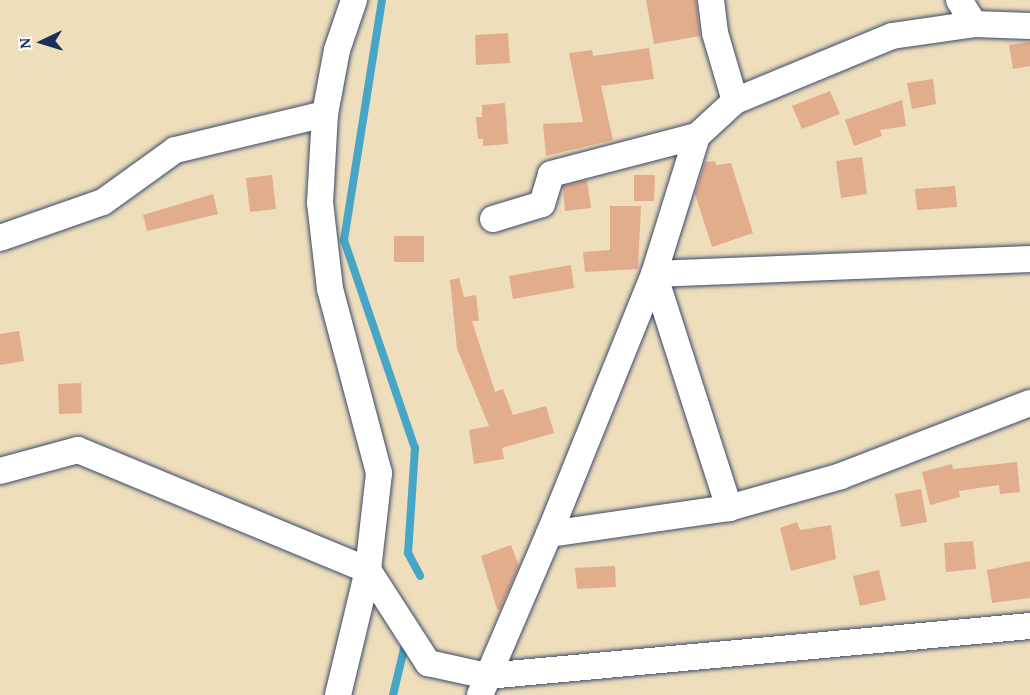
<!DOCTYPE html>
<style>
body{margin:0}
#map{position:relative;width:1030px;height:695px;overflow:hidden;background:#eedebb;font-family:"Gentium Book Plus",serif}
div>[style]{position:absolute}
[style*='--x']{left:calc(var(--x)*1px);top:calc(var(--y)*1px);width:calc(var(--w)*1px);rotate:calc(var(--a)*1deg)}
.stream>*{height:8px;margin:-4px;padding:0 4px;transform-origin:4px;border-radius:4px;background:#47a6c6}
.building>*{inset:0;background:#e2ad8c}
.roads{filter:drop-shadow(0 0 2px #3b496c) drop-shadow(0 0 2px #3b496c)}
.minor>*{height:26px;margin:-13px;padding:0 13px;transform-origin:13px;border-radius:13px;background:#fff}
span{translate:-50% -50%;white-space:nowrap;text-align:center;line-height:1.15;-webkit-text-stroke:6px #fdfcf7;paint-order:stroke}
.north{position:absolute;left:12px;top:12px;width:60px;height:60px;-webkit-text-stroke:4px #fdfcf7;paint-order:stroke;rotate:266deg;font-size:16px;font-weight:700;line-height:24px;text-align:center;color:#1b2f5e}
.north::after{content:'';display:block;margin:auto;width:21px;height:27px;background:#1b2f5e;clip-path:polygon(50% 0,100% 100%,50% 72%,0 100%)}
</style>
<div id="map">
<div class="stream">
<i style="--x:382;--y:0;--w:243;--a:99"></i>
<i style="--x:344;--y:240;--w:220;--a:71.2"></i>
<i style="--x:415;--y:448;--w:105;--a:93.8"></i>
<i style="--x:408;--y:553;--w:26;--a:62"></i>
<i style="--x:393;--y:695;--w:56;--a:-76.5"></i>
</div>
<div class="building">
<i style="clip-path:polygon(646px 0,696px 0,700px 36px,654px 44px)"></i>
<i style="clip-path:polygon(508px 33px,510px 63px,476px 65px,475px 35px)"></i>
<i style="clip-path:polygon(1030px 42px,1030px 66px,1013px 69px,1009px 45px)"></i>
<i style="clip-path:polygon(649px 48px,654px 79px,601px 86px,613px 140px,546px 156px,543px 124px,583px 122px,569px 53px,592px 50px,593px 56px)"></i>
<i style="clip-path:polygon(933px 79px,936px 104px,912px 109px,907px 83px)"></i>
<i style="clip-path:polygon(830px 91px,840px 114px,802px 129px,792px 106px)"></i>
<i style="clip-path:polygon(902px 100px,906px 126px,880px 130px,882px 136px,854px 146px,845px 120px)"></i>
<i style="clip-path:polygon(505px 103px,508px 144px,483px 146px,483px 139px,478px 139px,476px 117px,482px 117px,482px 105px)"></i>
<i style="clip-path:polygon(862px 157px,867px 194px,841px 198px,836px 161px)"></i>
<i style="clip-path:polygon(715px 161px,716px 165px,731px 163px,753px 233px,712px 247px,695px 194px,705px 162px)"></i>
<i style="clip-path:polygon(272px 175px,276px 209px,250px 212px,246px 178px)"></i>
<i style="clip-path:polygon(634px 175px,655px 175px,654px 201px,634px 201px)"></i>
<i style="clip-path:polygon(587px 180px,591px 208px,565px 211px,563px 186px)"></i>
<i style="clip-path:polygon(955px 186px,957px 207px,917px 210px,915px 189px)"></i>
<i style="clip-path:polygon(213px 194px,218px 214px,147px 231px,143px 215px)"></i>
<i style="clip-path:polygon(610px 206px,641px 206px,638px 269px,585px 272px,583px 252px,610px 250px)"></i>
<i style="clip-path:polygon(394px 236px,424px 236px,424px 262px,394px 262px)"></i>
<i style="clip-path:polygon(571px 265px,574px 288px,513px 299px,509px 276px)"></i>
<i style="clip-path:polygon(459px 278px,464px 297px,476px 295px,479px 321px,472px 321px,495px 392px,503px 389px,513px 415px,546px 406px,554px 433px,502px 448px,504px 459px,474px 464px,469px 430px,489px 426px,457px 349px,450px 280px)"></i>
<i style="clip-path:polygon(19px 331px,24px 361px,0 365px,0 334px)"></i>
<i style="clip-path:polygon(81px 383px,82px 413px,59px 414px,58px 384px)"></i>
<i style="clip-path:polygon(1017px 462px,1020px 492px,1000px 494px,999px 485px,959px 491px,960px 497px,930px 505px,922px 472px,952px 464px,953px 469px)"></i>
<i style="clip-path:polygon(921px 489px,927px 522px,901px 527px,895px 494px)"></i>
<i style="clip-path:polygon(797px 522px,800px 530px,831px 525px,836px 559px,791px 571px,780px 528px)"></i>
<i style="clip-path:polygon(973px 541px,976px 569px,946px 572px,944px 543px)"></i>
<i style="clip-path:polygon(511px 545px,519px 566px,500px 609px,497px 609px,481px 556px)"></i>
<i style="clip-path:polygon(1030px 561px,1030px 598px,992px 603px,987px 570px)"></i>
<i style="clip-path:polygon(615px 566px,616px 587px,577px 589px,575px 568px)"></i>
<i style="clip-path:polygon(879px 570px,886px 600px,860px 606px,853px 576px)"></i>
</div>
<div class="roads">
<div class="minor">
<i style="--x:711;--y:0;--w:33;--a:83"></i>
<i style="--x:715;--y:33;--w:71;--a:73.6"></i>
<i style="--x:735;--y:101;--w:170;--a:-22.5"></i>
<i style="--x:892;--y:36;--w:83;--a:-8.3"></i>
<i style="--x:959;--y:0;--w:28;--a:58"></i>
<i style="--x:974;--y:24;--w:56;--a:2"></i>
<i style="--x:493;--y:219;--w:51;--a:-17"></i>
<i style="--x:542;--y:204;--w:31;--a:-73"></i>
<i style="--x:551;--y:174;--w:151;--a:-14.6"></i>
<i style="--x:0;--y:238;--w:109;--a:-19.3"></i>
<i style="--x:103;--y:202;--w:89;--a:-35.8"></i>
<i style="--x:175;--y:150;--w:154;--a:-13.5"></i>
<i style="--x:1030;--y:259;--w:376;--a:177.7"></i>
<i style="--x:654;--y:274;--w:246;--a:72.2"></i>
<i style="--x:729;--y:508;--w:116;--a:-15.9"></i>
<i style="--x:841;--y:476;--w:203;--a:-21.1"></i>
<i style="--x:0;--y:471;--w:81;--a:-15.1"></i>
<i style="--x:78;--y:450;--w:314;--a:22.5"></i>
<i style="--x:368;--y:570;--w:111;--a:57.2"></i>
<i style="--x:428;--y:663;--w:60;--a:12.4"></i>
<i style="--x:487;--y:676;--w:545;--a:-5.26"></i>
<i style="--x:549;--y:534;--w:280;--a:-68"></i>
<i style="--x:654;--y:274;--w:145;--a:-72.7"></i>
<i style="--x:697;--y:136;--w:52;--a:-42.6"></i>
<i style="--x:338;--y:695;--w:129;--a:-76.5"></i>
<i style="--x:368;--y:570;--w:98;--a:-83.5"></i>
<i style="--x:379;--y:473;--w:190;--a:-104.9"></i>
<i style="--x:330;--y:289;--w:87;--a:-96.6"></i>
<i style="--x:320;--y:203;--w:89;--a:-86.8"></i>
<i style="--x:325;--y:114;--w:65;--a:-79.4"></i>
<i style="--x:337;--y:50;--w:53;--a:-71.2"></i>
<i style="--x:480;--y:695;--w:175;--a:-66.8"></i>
<i style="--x:549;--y:534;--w:182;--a:-8.2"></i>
</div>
</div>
<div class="north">N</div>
</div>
